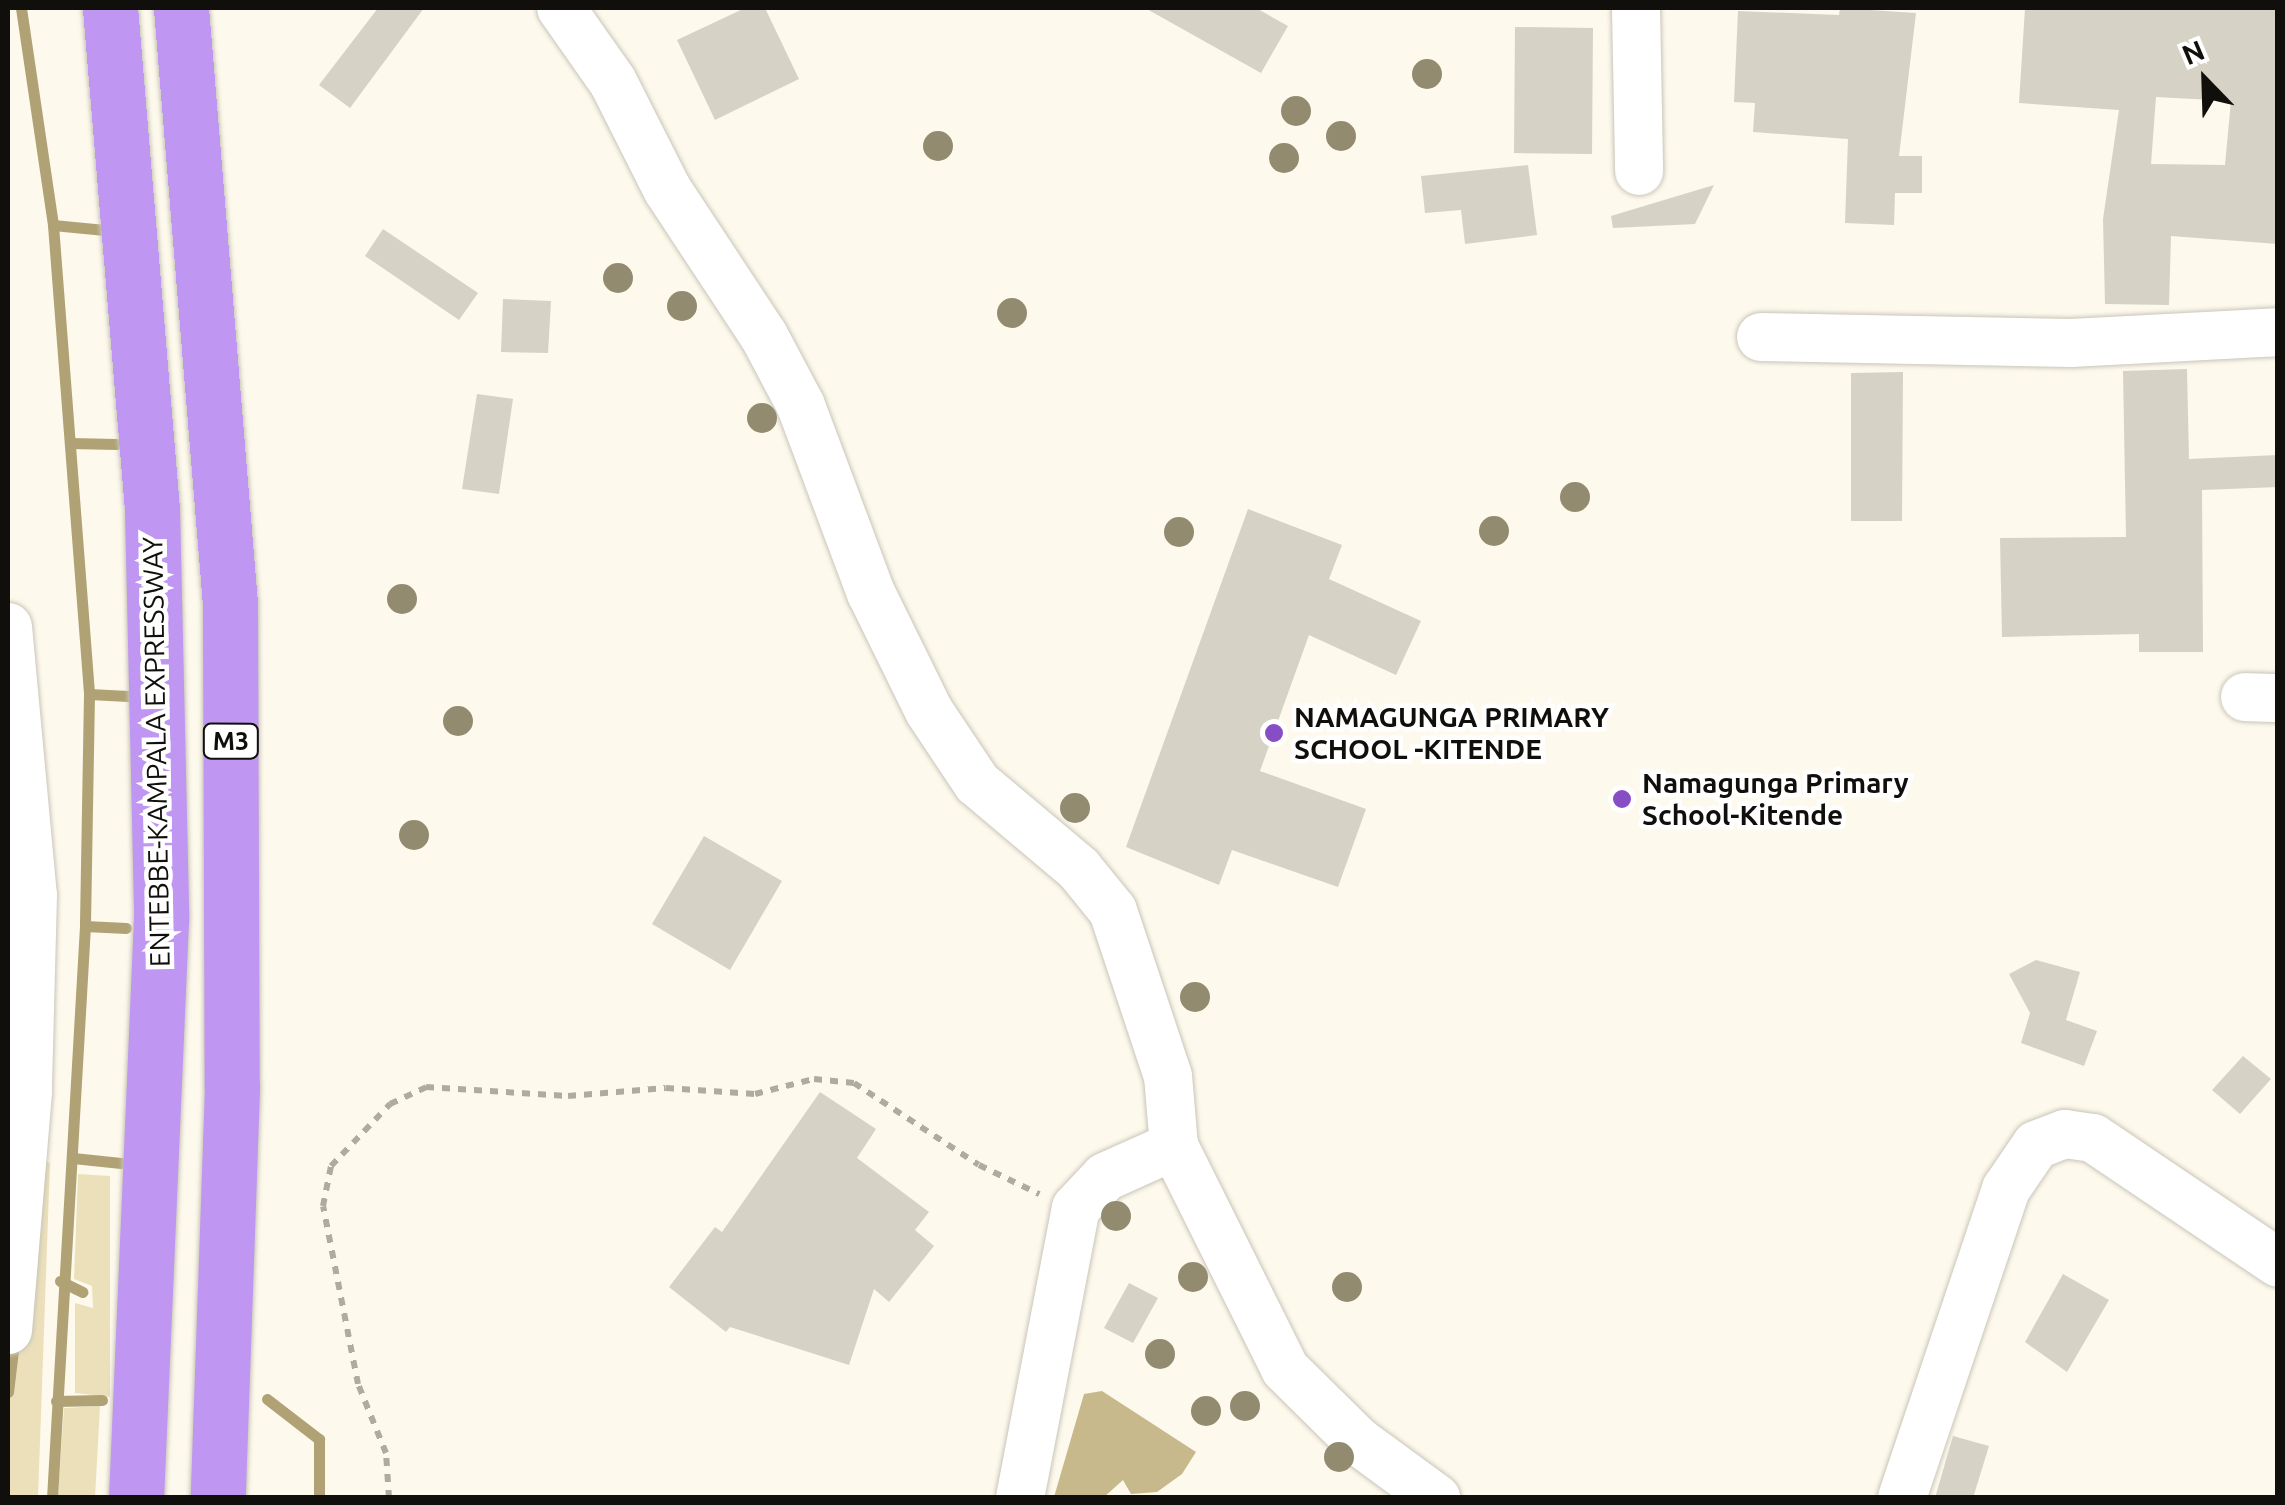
<!DOCTYPE html>
<style>
body{margin:0}
#map{position:relative;width:2285px;height:1505px;overflow:hidden;background:#fdf9ec;font-family:Ubuntu,sans-serif}
div>[style]{position:absolute}
[style*='--x']{left:calc(var(--x)*1px);top:calc(var(--y)*1px);width:calc(var(--w)*1px);rotate:calc(var(--a)*1deg)}
.green>*{inset:0;background:#ece0bb}
.forest>*{inset:0;background:#c7b98b}
.stream>*{height:11px;margin:-5.5px;padding:0 5.5px;transform-origin:5.5px;border-radius:5.5px;background:#b0a275}
.building>*{inset:0;background:#d6d2c6}
.path>*{height:6px;margin-top:-3px;transform-origin:0;background:repeating-linear-gradient(90deg,#aeaba1 0 8px,transparent 0 16px)}
.roads{filter:drop-shadow(0 0 2px #c9c5b9) drop-shadow(0 0 2px #c9c5b9)}
.minor>*{height:48px;margin:-24px;padding:0 24px;transform-origin:24px;border-radius:24px;background:#fff}
.motorway>*{height:55px;margin:-27.5px;padding:0 27.5px;transform-origin:27.5px;border-radius:27.5px;background:#bf96f1}
.trees>*{width:30px;height:30px;margin:-15px;border-radius:50%;background:#928b70}
.dots>*{width:28px;height:28px;translate:-50% -50%;box-sizing:border-box;border:5px solid #fff;border-radius:50%}
span{translate:-50% -50%;white-space:nowrap;text-align:center;line-height:1.15;-webkit-text-stroke:9px #fff;paint-order:stroke}
.shield-label span{padding:2px 8px;background:#fff;border:2px solid;border-radius:8px;-webkit-text-stroke-width:0}
.shield-label{font-size:25px;color:#100f0b;font-weight:700}
.poi-label{font-size:28px;color:#100f0b;font-weight:700}
.left{translate:0 -50%;text-align:left}
.street-label{font-size:28px;color:#100f0b}
.frame{position:absolute;inset:0;border:10px solid #100f0b;pointer-events:none}
.north{position:absolute;left:2155px;top:30px;width:100px;height:100px;-webkit-text-stroke:8px #fff;paint-order:stroke;rotate:337deg;font-size:28px;font-weight:700;line-height:40px;text-align:center;color:#100f0b}
.north::after{content:'';display:block;margin:auto;width:35px;height:45px;background:#100f0b;clip-path:polygon(50% 0,100% 100%,50% 72%,0 100%)}
</style>
<div id="map">
<div class="green">
<i style="clip-path:polygon(30px 1155px,50px 1163px,38px 1497px,8px 1497px,8px 1367px)"></i>
<i style="clip-path:polygon(78px 1174px,110px 1176px,110px 1397px,75px 1393px,75px 1303px,93px 1308px,92px 1286px,74px 1279px)"></i>
<i style="clip-path:polygon(100px 1406px,95px 1497px,58px 1497px,64px 1408px)"></i>
</div>
<div class="forest">
<i style="clip-path:polygon(1102px 1391px,1196px 1452px,1182px 1474px,1157px 1492px,1131px 1494px,1123px 1480px,1104px 1497px,1054px 1497px,1084px 1394px)"></i>
</div>
<div class="stream">
<i style="--x:21;--y:8;--w:219;--a:81.6"></i>
<i style="--x:53;--y:225;--w:470;--a:85.6"></i>
<i style="--x:89;--y:694;--w:232;--a:91"></i>
<i style="--x:85;--y:926;--w:573;--a:93.3"></i>
<i style="--x:53;--y:225;--w:52;--a:5.5"></i>
<i style="--x:70;--y:443;--w:46;--a:1.2"></i>
<i style="--x:89;--y:694;--w:39;--a:3"></i>
<i style="--x:85;--y:926;--w:41;--a:2.8"></i>
<i style="--x:73;--y:1158;--w:48;--a:5.9"></i>
<i style="--x:60;--y:1281;--w:25;--a:26"></i>
<i style="--x:8;--y:1392;--w:50;--a:-83.2"></i>
<i style="--x:267;--y:1399;--w:66;--a:37.6"></i>
<i style="--x:319;--y:1439;--w:59;--a:90"></i>
<i style="--x:56;--y:1401;--w:46;--a:-1.2"></i>
</div>
<div class="building">
<i style="clip-path:polygon(378px 8px,424px 8px,350px 108px,319px 85px)"></i>
<i style="clip-path:polygon(745px 8px,765px 8px,799px 79px,715px 120px,677px 40px)"></i>
<i style="clip-path:polygon(1145px 8px,1256px 8px,1288px 26px,1261px 73px)"></i>
<i style="clip-path:polygon(1840px 8px,1916px 13px,1899px 156px,1922px 156px,1922px 193px,1895px 193px,1894px 225px,1845px 223px,1848px 139px,1753px 132px,1755px 103px,1734px 102px,1738px 11px,1839px 15px)"></i>
<i style="clip-path:polygon(evenodd,2025px 8px,2278px 8px,2278px 244px,2171px 236px,2169px 305px,2105px 304px,2103px 219px,2119px 110px,2019px 103px,2025px 8px,2156px 97px,2231px 101px,2225px 165px,2151px 164px,2156px 97px)"></i>
<i style="clip-path:polygon(1515px 27px,1593px 28px,1592px 154px,1514px 153px)"></i>
<i style="clip-path:polygon(1528px 165px,1537px 235px,1465px 244px,1461px 210px,1425px 213px,1421px 176px)"></i>
<i style="clip-path:polygon(1714px 185px,1695px 224px,1613px 228px,1611px 216px)"></i>
<i style="clip-path:polygon(383px 229px,478px 293px,459px 320px,365px 256px)"></i>
<i style="clip-path:polygon(503px 299px,551px 301px,548px 353px,501px 352px)"></i>
<i style="clip-path:polygon(2187px 369px,2189px 459px,2278px 455px,2278px 487px,2202px 490px,2203px 652px,2139px 652px,2139px 634px,2002px 637px,2000px 538px,2126px 537px,2123px 371px)"></i>
<i style="clip-path:polygon(1903px 372px,1902px 521px,1851px 521px,1851px 373px)"></i>
<i style="clip-path:polygon(477px 394px,513px 399px,499px 494px,462px 489px)"></i>
<i style="clip-path:polygon(1248px 509px,1342px 545px,1329px 579px,1421px 621px,1396px 675px,1309px 635px,1260px 771px,1366px 809px,1338px 887px,1232px 850px,1219px 885px,1126px 847px)"></i>
<i style="clip-path:polygon(704px 836px,782px 881px,730px 970px,652px 924px)"></i>
<i style="clip-path:polygon(2036px 960px,2080px 972px,2066px 1020px,2097px 1031px,2084px 1066px,2021px 1043px,2030px 1013px,2009px 974px)"></i>
<i style="clip-path:polygon(2243px 1056px,2271px 1079px,2240px 1114px,2212px 1090px)"></i>
<i style="clip-path:polygon(820px 1092px,876px 1129px,857px 1158px,929px 1212px,915px 1230px,934px 1246px,889px 1302px,874px 1289px,849px 1365px,730px 1327px,726px 1332px,669px 1287px,715px 1227px,722px 1232px)"></i>
<i style="clip-path:polygon(2063px 1274px,2109px 1300px,2067px 1372px,2025px 1342px)"></i>
<i style="clip-path:polygon(1129px 1283px,1158px 1298px,1133px 1343px,1104px 1328px)"></i>
<i style="clip-path:polygon(1953px 1436px,1989px 1446px,1973px 1498px,1935px 1498px)"></i>
</div>
<div class="path">
<i style="--x:389;--y:1498;--w:45;--a:-93.8"></i>
<i style="--x:386;--y:1453;--w:74;--a:-112.1"></i>
<i style="--x:358;--y:1384;--w:181;--a:-101.1"></i>
<i style="--x:323;--y:1206;--w:41;--a:-78.7"></i>
<i style="--x:331;--y:1166;--w:86;--a:-46.4"></i>
<i style="--x:390;--y:1104;--w:40;--a:-25"></i>
<i style="--x:426;--y:1087;--w:142;--a:3.6"></i>
<i style="--x:568;--y:1096;--w:98;--a:-4.7"></i>
<i style="--x:666;--y:1088;--w:89;--a:3.9"></i>
<i style="--x:755;--y:1094;--w:61;--a:-14.3"></i>
<i style="--x:814;--y:1079;--w:40;--a:5.7"></i>
<i style="--x:854;--y:1083;--w:149;--a:33.3"></i>
<i style="--x:979;--y:1165;--w:67;--a:25.8"></i>
</div>
<div class="roads">
<div class="minor">
<i style="--x:561;--y:8;--w:90;--a:54.9"></i>
<i style="--x:613;--y:82;--w:120;--a:63.2"></i>
<i style="--x:667;--y:189;--w:176;--a:56.6"></i>
<i style="--x:764;--y:336;--w:79;--a:62.1"></i>
<i style="--x:801;--y:406;--w:200;--a:69.5"></i>
<i style="--x:871;--y:593;--w:131;--a:63.8"></i>
<i style="--x:929;--y:711;--w:87;--a:56.3"></i>
<i style="--x:977;--y:783;--w:133;--a:40.1"></i>
<i style="--x:1079;--y:869;--w:54;--a:51"></i>
<i style="--x:1113;--y:911;--w:174;--a:71.6"></i>
<i style="--x:1168;--y:1076;--w:70;--a:85.1"></i>
<i style="--x:1636;--y:8;--w:163;--a:88.9"></i>
<i style="--x:1761;--y:337;--w:310;--a:1.1"></i>
<i style="--x:2071;--y:343;--w:207;--a:-3"></i>
<i style="--x:8;--y:627;--w:269;--a:84.7"></i>
<i style="--x:33;--y:895;--w:197;--a:91.5"></i>
<i style="--x:28;--y:1092;--w:239;--a:94.8"></i>
<i style="--x:2245;--y:697;--w:33;--a:2"></i>
<i style="--x:1020;--y:1498;--w:295;--a:-79.1"></i>
<i style="--x:1076;--y:1208;--w:42;--a:-46.9"></i>
<i style="--x:1105;--y:1177;--w:76;--a:-24.2"></i>
<i style="--x:1174;--y:1146;--w:249;--a:63.5"></i>
<i style="--x:1285;--y:1369;--w:103;--a:44.6"></i>
<i style="--x:1358;--y:1441;--w:97;--a:36.2"></i>
<i style="--x:1902;--y:1498;--w:326;--a:-71.4"></i>
<i style="--x:2006;--y:1189;--w:53;--a:-55.7"></i>
<i style="--x:2036;--y:1145;--w:31;--a:-21"></i>
<i style="--x:2065;--y:1134;--w:28;--a:8"></i>
<i style="--x:2093;--y:1138;--w:223;--a:34"></i>
</div>
<div class="motorway">
<i style="--x:110;--y:8;--w:503;--a:85.21"></i>
<i style="--x:152;--y:509;--w:410;--a:88.7"></i>
<i style="--x:161;--y:919;--w:580;--a:92.47"></i>
<i style="--x:181;--y:8;--w:598;--a:85.3"></i>
<i style="--x:230;--y:604;--w:484;--a:89.8"></i>
<i style="--x:232;--y:1088;--w:410;--a:92"></i>
</div>
</div>
<div class="trees">
<i style="left:1427px;top:74px"></i>
<i style="left:1296px;top:111px"></i>
<i style="left:1341px;top:136px"></i>
<i style="left:938px;top:146px"></i>
<i style="left:1284px;top:158px"></i>
<i style="left:618px;top:278px"></i>
<i style="left:682px;top:306px"></i>
<i style="left:1012px;top:313px"></i>
<i style="left:762px;top:418px"></i>
<i style="left:1575px;top:497px"></i>
<i style="left:1494px;top:531px"></i>
<i style="left:1179px;top:532px"></i>
<i style="left:402px;top:599px"></i>
<i style="left:458px;top:721px"></i>
<i style="left:1075px;top:808px"></i>
<i style="left:414px;top:835px"></i>
<i style="left:1195px;top:997px"></i>
<i style="left:1116px;top:1216px"></i>
<i style="left:1193px;top:1277px"></i>
<i style="left:1347px;top:1287px"></i>
<i style="left:1160px;top:1354px"></i>
<i style="left:1245px;top:1406px"></i>
<i style="left:1206px;top:1411px"></i>
<i style="left:1339px;top:1457px"></i>
</div>
<div class="dots">
<i style="left:1274px;top:733px;background:#874dc4"></i>
<i style="left:1622px;top:799px;background:#874dc4"></i>
</div>
<div class="shield-label">
<span style="left:231px;top:741px">M3</span>
</div>
<div class="poi-label">
<span class="left" style="left:1294px;top:733px">NAMAGUNGA PRIMARY<br>SCHOOL -KITENDE</span>
<span class="left" style="left:1642px;top:799px">Namagunga Primary<br>School-Kitende</span>
</div>
<div class="street-label">
<span style="left:156px;top:752px;rotate:-91deg">ENTEBBE-KAMPALA EXPRESSWAY</span>
</div>
<div class="frame"></div>
<div class="north">N</div>
</div>
